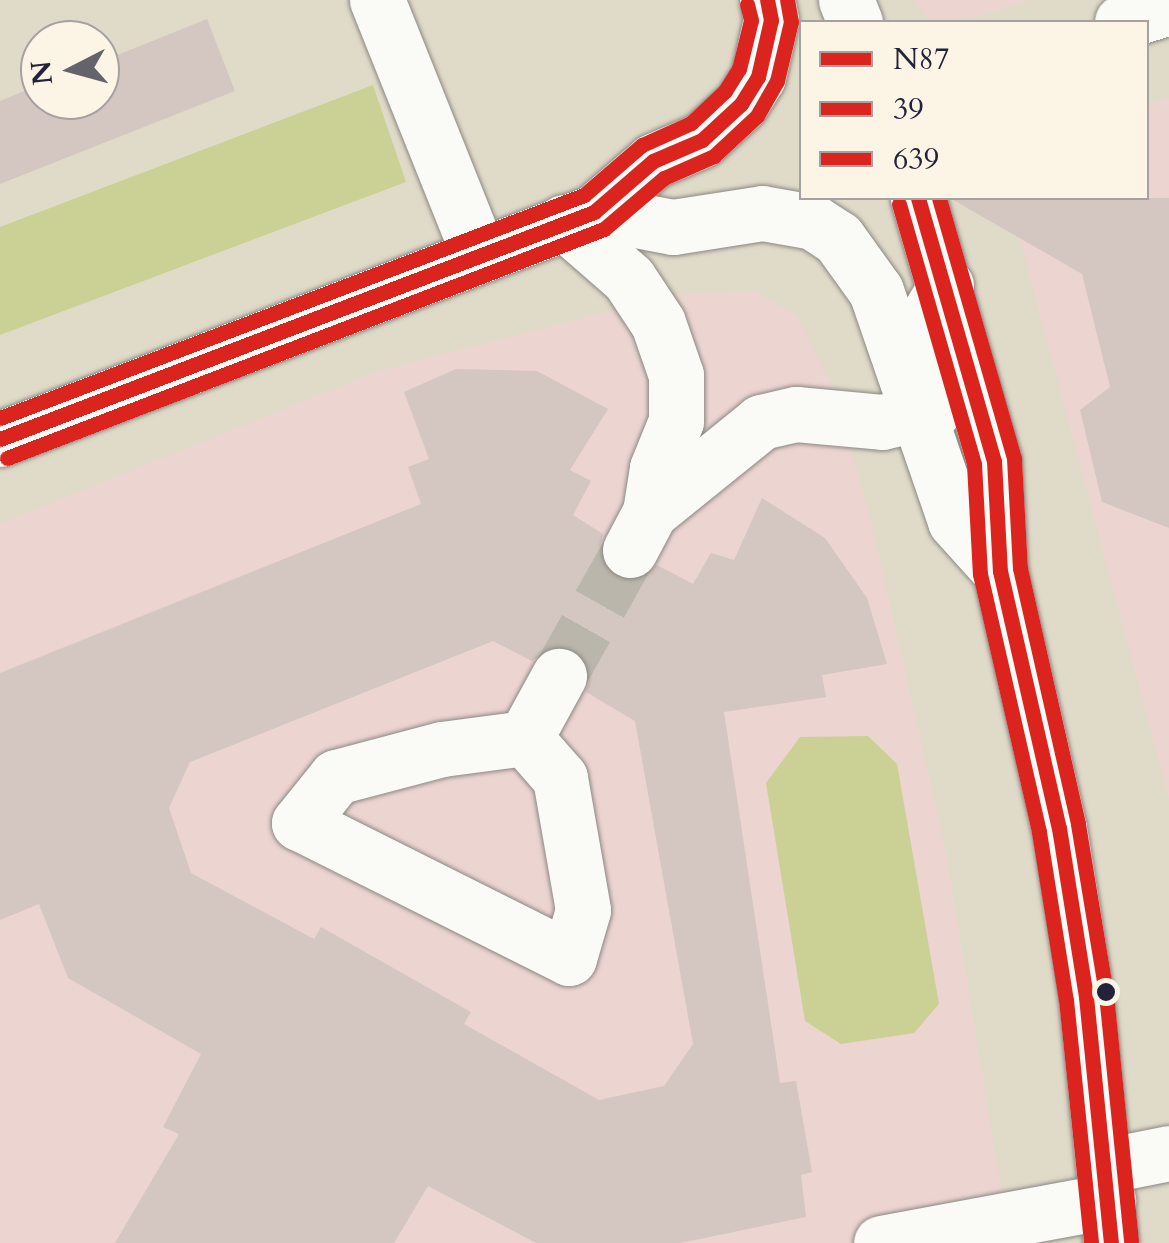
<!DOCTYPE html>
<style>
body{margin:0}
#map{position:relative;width:1169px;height:1243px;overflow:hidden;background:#e0dbc8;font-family:Cardo,serif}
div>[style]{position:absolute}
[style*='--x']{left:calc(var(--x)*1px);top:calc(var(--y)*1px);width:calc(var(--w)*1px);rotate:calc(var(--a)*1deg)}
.built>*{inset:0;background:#ecd4d1}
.green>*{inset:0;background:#cbd194}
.building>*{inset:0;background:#d4c6c1}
.minor-tunnel>*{height:55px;margin-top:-27.5px;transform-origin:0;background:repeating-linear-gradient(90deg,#bab6ac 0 55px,transparent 0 83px)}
.roads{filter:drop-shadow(0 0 2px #8b8883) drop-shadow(0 0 2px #8b8883)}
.minor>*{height:55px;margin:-27.5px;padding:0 27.5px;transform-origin:27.5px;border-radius:27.5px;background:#fafaf7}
.highway>*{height:55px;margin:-27.5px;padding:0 27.5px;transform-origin:27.5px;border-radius:27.5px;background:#fafaf7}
.bus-1>*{height:15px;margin:-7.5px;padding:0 7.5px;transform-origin:7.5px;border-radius:7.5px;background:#dc241f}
.bus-2>*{height:15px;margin:-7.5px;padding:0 7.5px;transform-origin:7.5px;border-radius:7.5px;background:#dc241f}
.bus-3>*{height:15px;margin:-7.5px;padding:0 7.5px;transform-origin:7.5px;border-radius:7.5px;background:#dc241f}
.dots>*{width:28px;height:28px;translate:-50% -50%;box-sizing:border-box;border:5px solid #fcf5e5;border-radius:50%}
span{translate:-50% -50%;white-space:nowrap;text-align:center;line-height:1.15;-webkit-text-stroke:8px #fcf5e5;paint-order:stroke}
.legend{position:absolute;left:799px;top:20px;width:350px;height:180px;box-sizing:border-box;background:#fcf5e5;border:2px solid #a5a1a1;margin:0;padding:12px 18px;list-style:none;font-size:30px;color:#22223b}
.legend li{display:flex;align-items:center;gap:20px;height:50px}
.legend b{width:50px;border:2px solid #a5a1a1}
.north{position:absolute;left:20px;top:20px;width:100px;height:100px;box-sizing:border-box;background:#fcf5e5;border:2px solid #a5a1a1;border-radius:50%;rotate:264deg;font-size:28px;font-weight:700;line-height:40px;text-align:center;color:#22223b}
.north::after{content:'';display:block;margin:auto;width:35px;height:45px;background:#64636c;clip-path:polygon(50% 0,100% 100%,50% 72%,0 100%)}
</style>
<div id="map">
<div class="built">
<i style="clip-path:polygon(913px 0,1029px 0,962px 22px,930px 22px)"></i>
<i style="clip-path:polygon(1169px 98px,1169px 799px,1009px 198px,1146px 198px,1147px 105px)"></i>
<i style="clip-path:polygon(756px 292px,797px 316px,837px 395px,873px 530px,945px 848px,1010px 1243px,0 1243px,0 524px,379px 371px,674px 295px)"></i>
</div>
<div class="green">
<i style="clip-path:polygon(373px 85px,406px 182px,0 335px,0 227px)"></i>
<i style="clip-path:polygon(868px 736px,897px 764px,939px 1004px,914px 1033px,841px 1044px,805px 1021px,766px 783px,800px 737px)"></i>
</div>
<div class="building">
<i style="clip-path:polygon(207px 19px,235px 91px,0 184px,0 101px,40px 85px,40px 100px,100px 100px,100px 62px)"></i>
<i style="clip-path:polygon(950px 198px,1169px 198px,1169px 528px,1102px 502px,1080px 410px,1110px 387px,1082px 274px)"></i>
<i style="clip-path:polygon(evenodd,456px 369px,537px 371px,608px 409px,570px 470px,591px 481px,573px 515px,603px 534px,599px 552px,615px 577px,632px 581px,657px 565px,693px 584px,711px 553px,734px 560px,762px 498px,825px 538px,867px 598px,887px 664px,822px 675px,826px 697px,724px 712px,780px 1083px,796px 1081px,812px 1172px,801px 1175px,806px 1217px,680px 1243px,536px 1243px,428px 1186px,394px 1243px,115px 1243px,179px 1134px,163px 1127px,201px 1054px,68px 978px,39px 904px,0 920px,0 673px,421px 504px,408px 467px,429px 459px,404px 392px,456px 369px,493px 641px,532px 661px,557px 645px,575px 649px,590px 674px,586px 692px,635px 721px,693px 1044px,664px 1086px,599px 1100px,464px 1024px,471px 1012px,321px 927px,314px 939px,191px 873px,169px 808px,190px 762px,493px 641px)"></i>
</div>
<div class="minor-tunnel">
<i style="--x:559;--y:676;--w:145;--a:-60.6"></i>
</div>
<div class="roads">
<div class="minor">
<i style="--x:377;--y:0;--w:271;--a:68.2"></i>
<i style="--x:1122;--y:22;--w:49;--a:-17.7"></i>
<i style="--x:564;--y:222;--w:86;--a:41.2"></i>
<i style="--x:629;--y:279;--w:53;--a:56.6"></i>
<i style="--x:658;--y:323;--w:55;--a:70.9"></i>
<i style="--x:676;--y:375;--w:46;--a:90"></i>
<i style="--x:676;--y:421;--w:51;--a:112"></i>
<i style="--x:657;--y:468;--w:45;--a:99"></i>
<i style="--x:650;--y:512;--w:43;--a:117.8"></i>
<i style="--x:650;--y:512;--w:143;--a:-39"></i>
<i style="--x:761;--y:422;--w:36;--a:-13"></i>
<i style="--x:796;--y:414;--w:86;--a:5.3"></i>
<i style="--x:882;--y:422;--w:53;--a:-13"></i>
<i style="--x:934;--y:410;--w:20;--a:-66"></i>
<i style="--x:942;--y:392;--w:76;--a:-101.3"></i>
<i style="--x:927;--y:317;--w:37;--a:-59"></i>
<i style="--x:525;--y:738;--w:53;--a:48.8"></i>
<i style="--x:560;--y:778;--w:134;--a:80.1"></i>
<i style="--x:583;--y:910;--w:50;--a:106.3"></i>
<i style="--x:569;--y:958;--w:302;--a:-153.4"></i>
<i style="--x:299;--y:823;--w:59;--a:-51.2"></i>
<i style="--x:336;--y:777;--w:110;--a:-14.8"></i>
<i style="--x:442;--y:749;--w:84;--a:-7.5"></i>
<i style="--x:525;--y:738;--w:71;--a:-61.3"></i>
<i style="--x:1104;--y:1166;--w:66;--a:-11.3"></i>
<i style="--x:881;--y:1243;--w:231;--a:-10.5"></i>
</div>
<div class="highway">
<i style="--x:846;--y:0;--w:24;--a:68"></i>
<i style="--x:918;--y:198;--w:274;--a:73.9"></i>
<i style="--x:994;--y:461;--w:110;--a:86.9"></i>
<i style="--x:1000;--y:571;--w:264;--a:77.1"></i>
<i style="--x:1059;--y:828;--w:171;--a:80.9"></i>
<i style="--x:1086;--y:997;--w:247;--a:84.2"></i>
<i style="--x:594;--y:212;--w:80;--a:10.8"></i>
<i style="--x:673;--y:227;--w:90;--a:-8.9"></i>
<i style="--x:762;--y:213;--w:52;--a:10"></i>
<i style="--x:813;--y:222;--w:30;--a:33"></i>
<i style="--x:838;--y:238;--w:65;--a:54.4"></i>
<i style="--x:876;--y:291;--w:243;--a:71"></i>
<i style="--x:955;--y:521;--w:67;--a:48"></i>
<i style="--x:0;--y:439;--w:636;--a:-20.91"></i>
<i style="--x:594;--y:212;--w:78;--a:-40.8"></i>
<i style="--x:653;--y:161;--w:53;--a:-23.2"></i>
<i style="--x:702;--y:140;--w:53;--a:-42.7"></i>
<i style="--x:741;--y:104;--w:32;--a:-58"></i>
<i style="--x:758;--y:77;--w:58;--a:-77.2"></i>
<i style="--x:771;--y:20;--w:20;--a:-101"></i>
</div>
</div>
<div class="bus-1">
<i style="--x:918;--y:198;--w:274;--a:73.9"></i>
<i style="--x:994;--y:461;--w:110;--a:86.9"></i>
<i style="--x:1000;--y:571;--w:264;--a:77.1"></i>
<i style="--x:1059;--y:828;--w:171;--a:80.9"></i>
<i style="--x:1086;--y:997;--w:247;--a:84.2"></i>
<i style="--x:0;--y:439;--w:636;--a:-20.91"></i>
<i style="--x:594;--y:212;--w:78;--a:-40.8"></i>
<i style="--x:653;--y:161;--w:53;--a:-23.2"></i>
<i style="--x:702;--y:140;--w:53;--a:-42.7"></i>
<i style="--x:741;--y:104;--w:32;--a:-58"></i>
<i style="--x:758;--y:77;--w:58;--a:-77.2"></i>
<i style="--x:771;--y:20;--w:20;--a:-101"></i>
</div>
<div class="bus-2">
<i style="--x:899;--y:204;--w:271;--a:73.9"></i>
<i style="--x:974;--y:464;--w:110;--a:86.9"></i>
<i style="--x:980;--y:574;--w:265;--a:77.1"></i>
<i style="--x:1039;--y:832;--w:170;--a:80.9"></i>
<i style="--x:1066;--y:1000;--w:244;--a:84.1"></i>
<i style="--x:7;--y:458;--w:639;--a:-20.99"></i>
<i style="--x:604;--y:229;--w:79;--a:-40.4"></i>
<i style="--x:664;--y:178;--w:55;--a:-23.7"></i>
<i style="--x:714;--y:156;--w:59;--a:-42.9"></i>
<i style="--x:757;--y:116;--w:40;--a:-60.3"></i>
<i style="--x:777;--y:81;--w:61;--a:-76.7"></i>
<i style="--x:791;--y:22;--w:22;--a:-100"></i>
</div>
<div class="bus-3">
<i style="--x:939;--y:198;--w:271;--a:73.9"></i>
<i style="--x:1014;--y:458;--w:110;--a:86.9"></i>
<i style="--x:1020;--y:568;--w:262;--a:77.2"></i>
<i style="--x:1078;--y:824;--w:172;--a:80.6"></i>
<i style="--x:1106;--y:994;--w:248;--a:84.2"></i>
<i style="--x:0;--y:418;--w:625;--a:-20.9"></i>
<i style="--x:584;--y:195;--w:77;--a:-40.8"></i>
<i style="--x:642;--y:145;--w:54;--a:-24.2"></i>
<i style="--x:691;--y:123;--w:47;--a:-43.3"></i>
<i style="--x:725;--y:91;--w:26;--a:-58"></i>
<i style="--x:739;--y:69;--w:50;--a:-76.2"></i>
<i style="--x:751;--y:20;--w:16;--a:-104"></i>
</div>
<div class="dots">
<i style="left:1106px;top:992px;background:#22223b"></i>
</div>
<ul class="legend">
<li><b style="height:12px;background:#dc241f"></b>N87</li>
<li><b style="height:12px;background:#dc241f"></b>39</li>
<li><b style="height:12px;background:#dc241f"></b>639</li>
</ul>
<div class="north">N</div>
</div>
